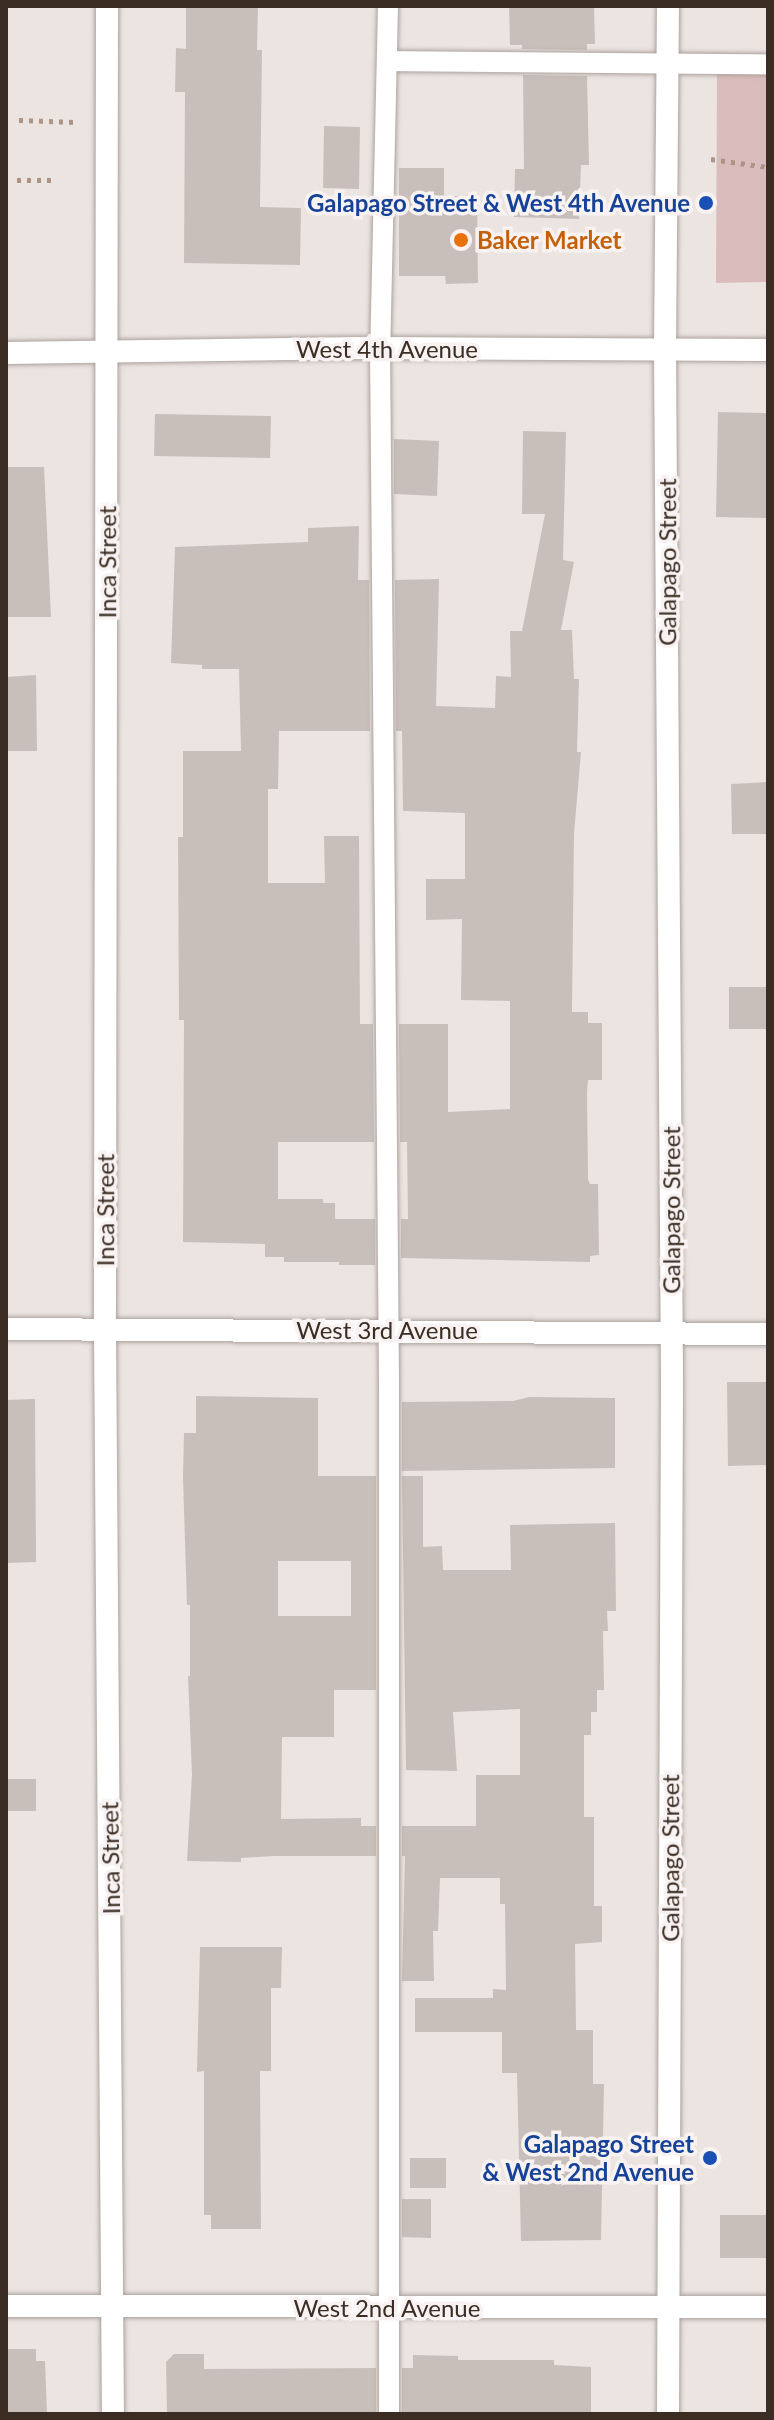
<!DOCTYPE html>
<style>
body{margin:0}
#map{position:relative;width:774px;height:2420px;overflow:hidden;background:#ebe4e1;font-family:Lato,sans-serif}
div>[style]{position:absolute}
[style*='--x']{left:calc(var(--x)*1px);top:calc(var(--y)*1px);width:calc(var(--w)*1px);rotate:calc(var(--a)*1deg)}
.green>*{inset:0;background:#dbbcbc}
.building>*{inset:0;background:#c8bfba}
.path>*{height:5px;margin-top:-2.5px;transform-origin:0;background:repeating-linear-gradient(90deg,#ad9484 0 4px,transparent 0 10px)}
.roads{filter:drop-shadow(0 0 2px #aca29d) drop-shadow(0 0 2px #aca29d)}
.service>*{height:20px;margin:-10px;padding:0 10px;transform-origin:10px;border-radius:10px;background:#fff}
.minor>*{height:22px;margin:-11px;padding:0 11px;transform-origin:11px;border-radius:11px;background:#fff}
.tertiary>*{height:22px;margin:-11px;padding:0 11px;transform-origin:11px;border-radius:11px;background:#fff}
.dots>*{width:22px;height:22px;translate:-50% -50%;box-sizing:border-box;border:4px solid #f8f3f2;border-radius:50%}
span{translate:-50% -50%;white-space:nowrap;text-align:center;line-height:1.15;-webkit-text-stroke:7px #f8f3f2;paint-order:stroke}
.transit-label{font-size:24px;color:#164399;font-weight:700}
.right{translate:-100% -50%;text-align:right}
.food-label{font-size:24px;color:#c56008;font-weight:700}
.left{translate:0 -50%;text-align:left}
.street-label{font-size:24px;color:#3b2d23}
.frame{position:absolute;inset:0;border:8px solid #3b2d23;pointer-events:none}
</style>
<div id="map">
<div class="green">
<i style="clip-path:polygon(768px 73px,768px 282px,716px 283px,717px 74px)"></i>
</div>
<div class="building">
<i style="clip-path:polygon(186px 6px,258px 6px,257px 50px,262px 50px,260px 207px,301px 208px,300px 265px,184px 263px,185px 92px,175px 92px,176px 48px,186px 49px)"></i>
<i style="clip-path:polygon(509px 6px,594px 6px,595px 44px,587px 44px,587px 50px,522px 49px,522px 45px,510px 45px)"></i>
<i style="clip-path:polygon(523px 75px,587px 76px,589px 165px,581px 165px,579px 219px,514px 217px,515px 169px,524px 169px)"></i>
<i style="clip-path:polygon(324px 126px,360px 127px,359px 189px,323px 188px)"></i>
<i style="clip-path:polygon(399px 168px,444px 168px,444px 197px,477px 195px,478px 283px,446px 284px,445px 276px,399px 276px)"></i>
<i style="clip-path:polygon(718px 412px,768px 413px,768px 518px,716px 517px)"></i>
<i style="clip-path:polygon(155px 414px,271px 416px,270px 458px,154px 456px)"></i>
<i style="clip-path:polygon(523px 431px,566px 432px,563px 560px,574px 562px,561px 630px,572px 630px,574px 679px,579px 679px,577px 752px,581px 752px,574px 834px,572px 1012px,588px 1012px,588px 1023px,602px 1023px,602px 1080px,588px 1080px,587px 1092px,588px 1179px,590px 1184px,598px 1184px,599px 1255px,590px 1256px,590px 1262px,401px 1258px,401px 1219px,408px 1219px,407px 1142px,400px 1142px,399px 1024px,448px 1024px,448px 1112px,510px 1109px,510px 1001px,461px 1000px,462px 919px,426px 920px,426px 879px,465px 879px,465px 813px,403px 811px,402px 731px,396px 731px,395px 580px,439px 579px,436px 706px,495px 708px,496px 676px,511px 677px,510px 631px,522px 631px,545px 514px,522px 514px)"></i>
<i style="clip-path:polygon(394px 439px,439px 441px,437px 496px,394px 494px)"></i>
<i style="clip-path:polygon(6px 467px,44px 467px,51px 617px,6px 617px)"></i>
<i style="clip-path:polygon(359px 526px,358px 580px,369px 580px,370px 731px,279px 731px,278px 789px,268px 789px,268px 883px,325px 883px,324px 836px,359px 836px,360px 1024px,373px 1024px,374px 1142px,278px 1142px,278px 1199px,323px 1199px,323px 1203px,335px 1203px,335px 1219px,375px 1219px,375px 1265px,339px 1265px,339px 1262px,284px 1262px,284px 1257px,265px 1257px,265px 1244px,183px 1242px,184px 1020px,179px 1020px,178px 837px,183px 837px,183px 751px,241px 751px,239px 669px,202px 669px,202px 665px,171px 663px,175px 547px,308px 542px,308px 528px)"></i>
<i style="clip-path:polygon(36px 675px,37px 751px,6px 751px,6px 677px)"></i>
<i style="clip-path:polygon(768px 782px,768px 834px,732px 834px,731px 784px)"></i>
<i style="clip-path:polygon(729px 987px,768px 987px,768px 1029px,729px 1029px)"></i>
<i style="clip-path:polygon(727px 1382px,768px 1382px,768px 1465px,728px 1466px)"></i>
<i style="clip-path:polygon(evenodd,196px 1396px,318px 1398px,318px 1476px,376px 1476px,376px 1690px,334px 1690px,334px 1737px,282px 1737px,281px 1819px,361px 1818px,361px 1826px,376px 1826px,376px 1856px,274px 1856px,241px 1858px,241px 1862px,187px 1861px,192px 1775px,188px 1676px,190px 1676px,190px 1605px,187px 1605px,183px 1477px,184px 1433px,196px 1433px,196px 1396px,278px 1561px,351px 1561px,351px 1616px,278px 1616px,278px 1561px)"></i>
<i style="clip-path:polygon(529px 1397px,615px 1398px,615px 1468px,402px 1471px,402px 1402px,513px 1401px)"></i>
<i style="clip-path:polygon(35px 1399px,36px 1562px,6px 1563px,6px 1400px)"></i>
<i style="clip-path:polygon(402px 1476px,423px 1476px,423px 1547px,442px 1546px,443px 1570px,511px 1570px,510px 1525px,615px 1523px,616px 1611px,607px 1611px,608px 1631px,603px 1631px,604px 1690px,597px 1690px,597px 1712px,591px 1712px,591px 1735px,584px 1735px,584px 1817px,594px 1817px,594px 1906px,602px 1906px,602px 1942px,575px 1944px,576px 2030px,593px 2030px,593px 2084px,604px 2084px,601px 2240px,521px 2241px,517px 2073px,502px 2073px,502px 2032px,415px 2032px,415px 1998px,493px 1998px,493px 1989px,506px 1990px,505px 1904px,500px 1904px,500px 1878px,440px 1878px,438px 1931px,433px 1931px,434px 1981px,402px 1981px,405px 1856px,402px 1856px,402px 1826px,476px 1826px,476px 1775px,520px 1775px,520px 1709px,453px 1712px,457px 1771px,406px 1770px)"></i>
<i style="clip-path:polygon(6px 1779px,36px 1779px,36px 1811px,6px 1811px)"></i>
<i style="clip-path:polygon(200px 1947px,282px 1947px,281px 1988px,271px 1988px,271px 2071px,260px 2071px,261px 2229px,211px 2229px,211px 2215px,204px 2215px,204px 2071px,197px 2072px)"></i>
<i style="clip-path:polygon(410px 2158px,446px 2158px,446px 2188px,410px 2188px)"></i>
<i style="clip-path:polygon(402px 2199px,431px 2199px,431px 2238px,402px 2237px)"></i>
<i style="clip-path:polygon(720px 2215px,768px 2215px,768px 2258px,720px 2258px)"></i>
<i style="clip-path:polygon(6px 2349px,36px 2349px,36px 2361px,45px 2361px,47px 2414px,6px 2414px)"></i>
<i style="clip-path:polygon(174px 2354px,204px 2354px,204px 2369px,376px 2368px,376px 2414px,167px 2414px,166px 2362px)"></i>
<i style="clip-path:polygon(413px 2355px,458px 2356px,458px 2360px,554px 2360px,554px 2365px,591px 2367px,591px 2414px,402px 2414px,402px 2368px,413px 2368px)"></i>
</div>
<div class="path">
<i style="--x:19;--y:120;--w:57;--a:2"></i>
<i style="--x:711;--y:159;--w:58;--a:8"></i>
<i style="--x:17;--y:180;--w:36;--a:0"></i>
</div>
<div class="roads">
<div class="service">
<i style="--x:388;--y:6;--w:342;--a:91.3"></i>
<i style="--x:380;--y:348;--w:1039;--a:89.5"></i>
<i style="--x:389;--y:1387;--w:1027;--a:90"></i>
<i style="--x:389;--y:61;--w:379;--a:0.5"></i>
</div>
<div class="minor">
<i style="--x:107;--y:6;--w:1324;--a:90.09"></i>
<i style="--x:105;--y:1330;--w:1084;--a:89.58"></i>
<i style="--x:6;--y:353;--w:374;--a:-0.8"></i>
<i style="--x:380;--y:348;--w:388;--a:0.3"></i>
<i style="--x:6;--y:2306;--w:762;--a:0.08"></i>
</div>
<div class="tertiary">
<i style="--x:668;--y:6;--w:343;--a:90.5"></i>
<i style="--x:665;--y:349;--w:1031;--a:89.61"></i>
<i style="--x:672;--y:1380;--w:1034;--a:90.22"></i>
<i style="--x:6;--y:1329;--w:762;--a:0.38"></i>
</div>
</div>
<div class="dots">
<i style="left:706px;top:203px;background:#1a4fb4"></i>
<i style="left:461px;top:240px;background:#e8710a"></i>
<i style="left:710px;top:2158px;background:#1a4fb4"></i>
</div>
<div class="transit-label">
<span class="right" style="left:690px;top:203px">Galapago Street &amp; West 4th Avenue</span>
<span class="right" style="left:694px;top:2158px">Galapago Street<br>&amp; West 2nd Avenue</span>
</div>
<div class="food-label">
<span class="left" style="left:477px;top:240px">Baker Market</span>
</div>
<div class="street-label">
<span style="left:387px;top:349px">West 4th Avenue</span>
<span style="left:107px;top:562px;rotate:-90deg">Inca Street</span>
<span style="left:667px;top:562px;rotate:-90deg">Galapago Street</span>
<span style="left:105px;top:1210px;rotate:-90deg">Inca Street</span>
<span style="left:671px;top:1210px;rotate:-90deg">Galapago Street</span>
<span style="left:387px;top:1330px">West 3rd Avenue</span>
<span style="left:110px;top:1858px;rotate:-91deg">Inca Street</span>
<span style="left:670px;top:1858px;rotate:-90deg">Galapago Street</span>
<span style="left:387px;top:2308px">West 2nd Avenue</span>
</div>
<div class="frame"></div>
</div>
